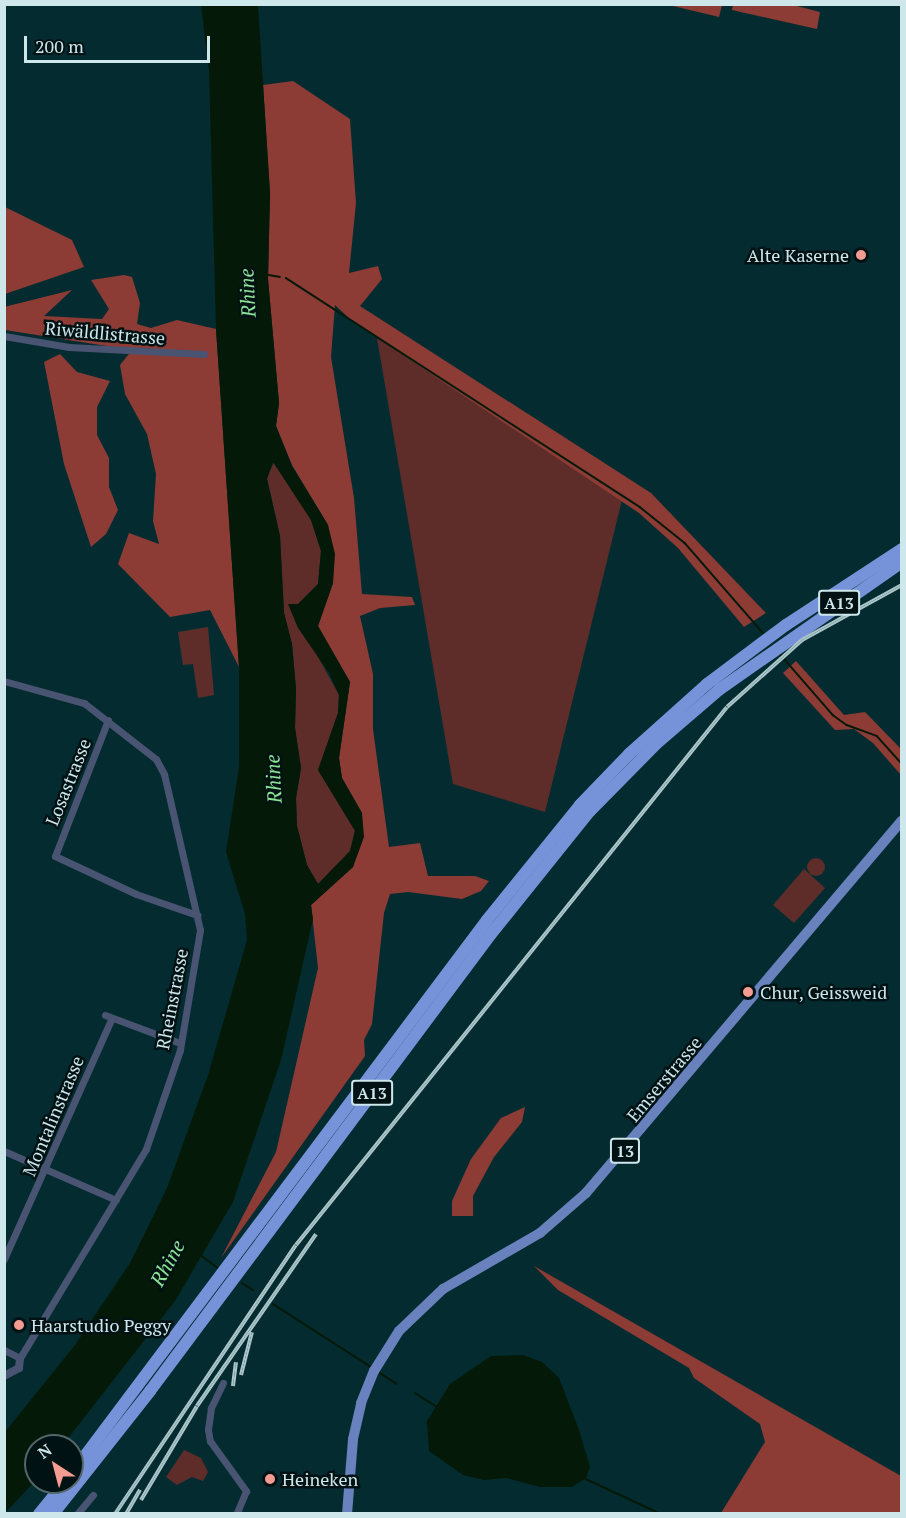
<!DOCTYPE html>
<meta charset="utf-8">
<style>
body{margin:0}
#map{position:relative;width:906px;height:1518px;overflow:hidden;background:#042c30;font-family:"PT Serif",serif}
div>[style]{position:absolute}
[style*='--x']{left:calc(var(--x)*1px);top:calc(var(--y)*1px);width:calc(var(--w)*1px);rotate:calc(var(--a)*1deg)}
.green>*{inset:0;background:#5f2d29}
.round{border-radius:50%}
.forest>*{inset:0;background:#8c3b35}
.water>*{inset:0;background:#041907}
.stream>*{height:1.5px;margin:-0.75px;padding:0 0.75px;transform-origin:0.75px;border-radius:0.75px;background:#041907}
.minor>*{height:7px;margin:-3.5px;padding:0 3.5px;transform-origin:3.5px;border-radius:3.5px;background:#485471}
.tertiary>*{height:8px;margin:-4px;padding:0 4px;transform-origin:4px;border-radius:4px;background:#485471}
.primary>*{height:10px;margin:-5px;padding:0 5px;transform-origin:5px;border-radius:5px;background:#6981bc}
.motorway>*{height:12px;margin:-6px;padding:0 6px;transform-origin:6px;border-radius:6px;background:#7693da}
.rail>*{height:4px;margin-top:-2px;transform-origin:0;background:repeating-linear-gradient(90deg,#011215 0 4.5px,#acc7cb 0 9px);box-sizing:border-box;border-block:2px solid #acc7cb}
.dots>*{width:16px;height:16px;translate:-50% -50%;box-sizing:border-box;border:3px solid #011215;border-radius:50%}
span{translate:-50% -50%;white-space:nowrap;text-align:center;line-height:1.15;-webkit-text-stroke:5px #011215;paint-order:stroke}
.shield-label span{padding:2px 4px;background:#011215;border:2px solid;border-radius:4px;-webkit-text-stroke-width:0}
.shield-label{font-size:16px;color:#cee7eb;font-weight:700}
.poi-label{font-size:18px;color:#cee7eb}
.right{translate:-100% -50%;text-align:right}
.left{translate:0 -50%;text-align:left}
.street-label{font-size:18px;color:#cee7eb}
.water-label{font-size:20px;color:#8be595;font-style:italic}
.frame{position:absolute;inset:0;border:6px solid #cee7eb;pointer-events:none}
.north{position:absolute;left:24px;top:1434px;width:60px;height:60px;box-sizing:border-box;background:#011215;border:2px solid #53676b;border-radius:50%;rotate:324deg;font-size:16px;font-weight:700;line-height:24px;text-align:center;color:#cee7eb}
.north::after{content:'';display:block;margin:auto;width:21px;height:27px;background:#f59c92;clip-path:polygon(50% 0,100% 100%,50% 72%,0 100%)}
.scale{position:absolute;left:24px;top:36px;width:186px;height:27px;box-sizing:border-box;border:3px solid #cee7eb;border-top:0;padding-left:8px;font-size:18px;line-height:21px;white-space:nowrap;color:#cee7eb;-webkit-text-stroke:4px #011215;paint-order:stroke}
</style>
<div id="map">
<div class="green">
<i style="clip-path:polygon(377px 338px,622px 500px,545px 812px,453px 784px)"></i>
<i style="clip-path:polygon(274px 462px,311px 520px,321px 551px,318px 584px,298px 604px,289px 604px,339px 695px,338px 713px,318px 770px,355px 830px,350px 851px,318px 884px,307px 865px,297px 826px,296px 798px,301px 768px,295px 728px,296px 689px,292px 644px,284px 613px,280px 536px,267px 478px)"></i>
<i style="clip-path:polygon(208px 627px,214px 695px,198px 698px,193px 664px,183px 665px,178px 632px)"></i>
<i class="round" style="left:807px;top:858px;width:18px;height:18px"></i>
<i style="clip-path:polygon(804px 869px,825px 888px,794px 923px,773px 905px)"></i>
<i style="clip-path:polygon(184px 1450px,201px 1458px,208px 1472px,203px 1481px,192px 1477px,177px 1485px,166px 1477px)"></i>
</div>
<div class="forest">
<i style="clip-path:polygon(669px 5px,722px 4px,722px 5px,719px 17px)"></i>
<i style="clip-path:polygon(793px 5px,820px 12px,817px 29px,732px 10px,733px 5px)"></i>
<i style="clip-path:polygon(293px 81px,350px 119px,356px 203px,349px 273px,378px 266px,382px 279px,360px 306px,651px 493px,766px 613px,744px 627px,678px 548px,639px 513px,352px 321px,335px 305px,331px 357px,354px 498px,362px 594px,412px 597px,415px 605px,380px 608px,360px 616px,373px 674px,373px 729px,389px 847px,420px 843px,428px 876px,475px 876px,489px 881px,481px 891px,462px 899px,408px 892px,390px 894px,384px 913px,372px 1024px,364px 1040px,365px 1056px,221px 1258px,276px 1152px,318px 968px,311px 905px,353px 867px,362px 813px,342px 778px,339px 758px,350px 682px,318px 626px,333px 583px,328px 525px,292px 465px,276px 426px,279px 403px,268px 279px,270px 193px,263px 85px)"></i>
<i style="clip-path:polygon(5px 207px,72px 240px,84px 267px,5px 294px)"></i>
<i style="clip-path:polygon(124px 275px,132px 277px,140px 303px,137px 324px,151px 328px,177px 320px,216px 329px,239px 667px,210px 610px,170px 617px,118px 564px,129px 533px,159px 544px,153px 521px,156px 474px,147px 434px,125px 394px,120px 365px,132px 350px,5px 330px,4px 307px,72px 290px,44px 316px,102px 319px,109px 309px,91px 280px)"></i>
<i style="clip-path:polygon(60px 354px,77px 372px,110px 381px,97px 407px,97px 435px,109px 458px,109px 487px,118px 510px,106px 534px,91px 547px,64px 464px,44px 362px)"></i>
<i style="clip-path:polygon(796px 661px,844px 715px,865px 712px,901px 749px,901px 775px,873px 743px,854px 729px,835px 730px,783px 673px)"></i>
<i style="clip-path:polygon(525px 1107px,522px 1122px,494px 1157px,473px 1196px,473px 1216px,452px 1216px,452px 1201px,471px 1159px,501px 1118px)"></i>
<i style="clip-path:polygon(534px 1266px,901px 1476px,901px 1513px,721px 1513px,765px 1442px,760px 1424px,694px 1378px,689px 1368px,558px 1290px)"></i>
</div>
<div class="water">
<i style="clip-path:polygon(evenodd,201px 5px,258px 5px,270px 193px,268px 279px,279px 403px,276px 426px,292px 466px,328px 525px,335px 554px,333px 583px,318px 626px,350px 682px,339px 758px,342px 778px,362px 813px,364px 837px,353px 867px,311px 905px,313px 919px,281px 1060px,233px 1202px,175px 1301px,62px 1446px,36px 1446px,36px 1480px,5px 1513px,5px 1432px,75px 1345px,130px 1263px,167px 1188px,208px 1075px,247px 940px,245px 914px,226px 852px,239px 767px,239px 667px,216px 329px,209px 71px,201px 5px,273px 462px,311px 520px,321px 551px,318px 584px,298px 604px,288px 604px,298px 628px,329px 673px,339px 695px,338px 713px,318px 770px,355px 831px,350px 851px,318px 884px,307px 865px,297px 826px,296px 798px,301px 768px,295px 728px,296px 689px,292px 644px,284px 613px,280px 536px,267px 479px,273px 462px)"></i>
<i style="clip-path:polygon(523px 1355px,542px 1362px,559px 1378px,579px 1430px,590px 1467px,586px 1478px,572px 1487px,540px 1487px,506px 1478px,484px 1480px,463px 1475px,429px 1451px,427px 1421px,450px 1384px,491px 1356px)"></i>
</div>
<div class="stream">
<i style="--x:269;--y:275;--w:11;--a:10"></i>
<i style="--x:286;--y:278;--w:422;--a:32.9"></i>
<i style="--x:640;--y:507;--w:58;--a:38.7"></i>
<i style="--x:685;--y:543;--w:121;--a:49"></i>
<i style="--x:780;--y:654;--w:81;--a:49"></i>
<i style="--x:833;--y:715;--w:17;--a:36"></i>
<i style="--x:847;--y:725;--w:32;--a:20"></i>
<i style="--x:877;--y:736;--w:38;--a:48"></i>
<i style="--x:202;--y:1256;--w:20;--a:37"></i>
<i style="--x:242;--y:1283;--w:13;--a:32"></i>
<i style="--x:273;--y:1304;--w:117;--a:32.7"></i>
<i style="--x:380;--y:1373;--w:20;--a:33"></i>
<i style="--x:415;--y:1393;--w:28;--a:32"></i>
<i style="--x:586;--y:1479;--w:83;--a:25"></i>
</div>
<div class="minor">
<i style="--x:4;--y:336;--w:66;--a:9.6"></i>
<i style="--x:69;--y:347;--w:135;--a:3"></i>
<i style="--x:4;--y:681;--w:83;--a:15.4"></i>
<i style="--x:84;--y:703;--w:91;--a:37.9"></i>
<i style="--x:156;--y:759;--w:17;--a:62"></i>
<i style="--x:164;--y:774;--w:160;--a:77"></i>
<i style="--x:200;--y:930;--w:122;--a:99.5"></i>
<i style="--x:180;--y:1050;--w:105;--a:109"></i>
<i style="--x:146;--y:1149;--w:244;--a:121.1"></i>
<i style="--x:20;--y:1358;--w:18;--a:-153"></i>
<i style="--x:108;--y:720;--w:146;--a:111.3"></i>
<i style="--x:55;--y:856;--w:89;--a:25.1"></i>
<i style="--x:136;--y:894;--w:65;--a:19"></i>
<i style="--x:105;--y:1015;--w:80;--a:20.5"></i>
<i style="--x:4;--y:1151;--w:122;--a:23.6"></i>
<i style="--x:4;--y:1259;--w:264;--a:-65.9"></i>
<i style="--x:223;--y:1383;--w:28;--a:116"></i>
<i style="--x:211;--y:1408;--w:22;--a:98"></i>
<i style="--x:208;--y:1430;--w:11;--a:80"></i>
<i style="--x:210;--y:1441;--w:62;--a:54.2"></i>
<i style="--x:246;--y:1491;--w:25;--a:113"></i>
<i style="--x:77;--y:1514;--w:25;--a:-50"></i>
</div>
<div class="tertiary">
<i style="--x:4;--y:1376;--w:17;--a:-28"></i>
<i style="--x:19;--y:1368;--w:10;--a:-84"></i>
</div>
<div class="primary">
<i style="--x:347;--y:1514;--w:75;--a:-85.4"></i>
<i style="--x:353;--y:1439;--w:37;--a:-77"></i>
<i style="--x:361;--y:1403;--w:35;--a:-68"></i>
<i style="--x:374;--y:1371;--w:47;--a:-58"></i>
<i style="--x:399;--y:1331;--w:61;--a:-43.7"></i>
<i style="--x:443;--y:1289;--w:112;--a:-30"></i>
<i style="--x:540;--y:1233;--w:61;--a:-41"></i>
<i style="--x:586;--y:1193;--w:488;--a:-49.7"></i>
</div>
<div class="motorway">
<i style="--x:72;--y:1473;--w:691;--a:-53.11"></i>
<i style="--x:487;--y:920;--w:148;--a:-51"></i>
<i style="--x:580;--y:805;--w:71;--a:-46.1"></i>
<i style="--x:629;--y:754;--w:105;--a:-41.9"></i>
<i style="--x:707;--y:684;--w:99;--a:-36.8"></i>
<i style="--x:786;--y:625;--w:139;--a:-33.2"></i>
<i style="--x:39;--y:1514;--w:41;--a:-50.9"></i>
<i style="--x:53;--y:1514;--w:157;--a:-51.7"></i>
<i style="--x:150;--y:1391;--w:570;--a:-53.27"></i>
<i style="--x:491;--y:934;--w:158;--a:-51.2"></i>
<i style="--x:590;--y:811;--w:94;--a:-45.4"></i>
<i style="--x:656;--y:744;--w:84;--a:-40.7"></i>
<i style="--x:720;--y:689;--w:222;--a:-34.9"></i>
</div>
<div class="rail">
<i style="--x:241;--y:1375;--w:44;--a:-75.7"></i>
<i style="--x:233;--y:1386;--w:24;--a:-83"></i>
<i style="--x:141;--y:1500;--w:109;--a:-59.2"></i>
<i style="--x:197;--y:1406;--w:209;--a:-55.3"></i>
<i style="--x:115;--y:1514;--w:324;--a:-56.1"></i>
<i style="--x:296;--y:1245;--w:689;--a:-51.3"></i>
<i style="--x:727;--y:707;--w:101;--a:-41.8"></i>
<i style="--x:802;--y:640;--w:114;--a:-28.8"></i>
<i style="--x:126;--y:1514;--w:28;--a:-60"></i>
</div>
<div class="dots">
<i style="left:861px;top:255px;background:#f59c92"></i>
<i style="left:748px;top:992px;background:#f59c92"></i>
<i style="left:19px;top:1325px;background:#f59c92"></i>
<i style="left:270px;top:1479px;background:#f59c92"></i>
</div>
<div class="shield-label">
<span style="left:839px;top:603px">A13</span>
<span style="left:372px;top:1093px">A13</span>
<span style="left:625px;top:1151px">13</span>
</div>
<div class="poi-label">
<span class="right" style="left:849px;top:255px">Alte Kaserne</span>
<span class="left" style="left:760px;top:992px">Chur, Geissweid</span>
<span class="left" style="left:31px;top:1325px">Haarstudio Peggy</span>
<span class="left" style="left:282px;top:1479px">Heineken</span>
</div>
<div class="street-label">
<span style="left:105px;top:333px;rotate:5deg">Riwäldlistrasse</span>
<span style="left:68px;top:782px;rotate:-68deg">Losastrasse</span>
<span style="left:172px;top:999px;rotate:-79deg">Rheinstrasse</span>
<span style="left:664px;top:1079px;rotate:-50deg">Emserstrasse</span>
<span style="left:53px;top:1116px;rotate:-67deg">Montalinstrasse</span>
</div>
<div class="water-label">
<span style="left:247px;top:293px;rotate:-93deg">Rhine</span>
<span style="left:273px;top:779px;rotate:-93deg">Rhine</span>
<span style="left:167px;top:1263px;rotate:-61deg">Rhine</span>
</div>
<div class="frame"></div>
<div class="north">N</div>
<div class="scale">200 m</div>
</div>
